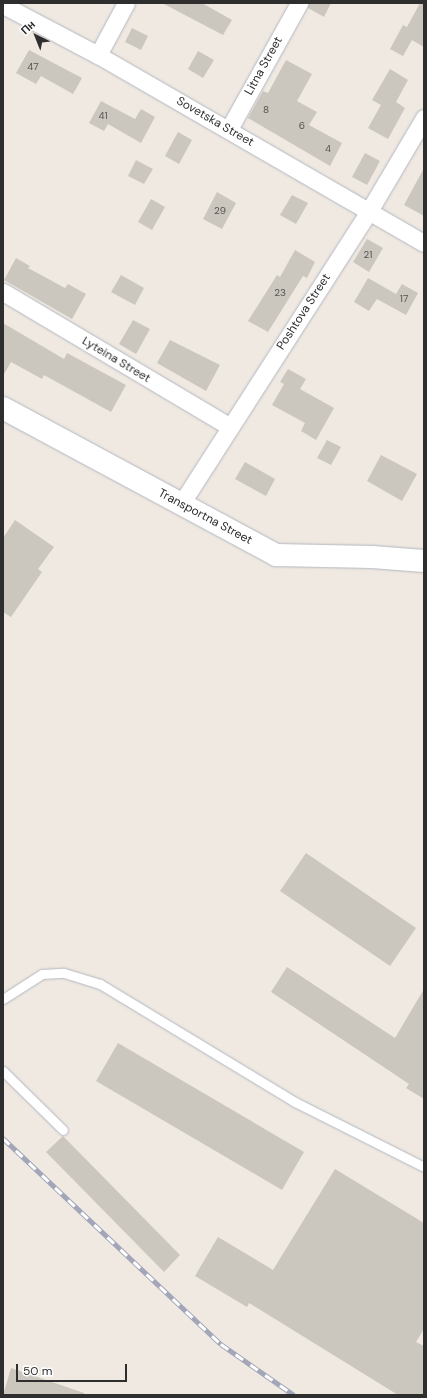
<!DOCTYPE html>
<meta charset="utf-8">
<style>
body{margin:0}
#map{position:relative;width:427px;height:1398px;overflow:hidden;background:#efe9e1;font-family:"DM Sans",sans-serif}
div>[style]{position:absolute}
[style*='--x']{left:calc(var(--x)*1px);top:calc(var(--y)*1px);width:calc(var(--w)*1px);rotate:calc(var(--a)*1deg)}
.building>*{inset:0;background:#cbc7bf}
.roads{filter:drop-shadow(0 0 1px #b4b7c1) drop-shadow(0 0 1px #b4b7c1)}
.service>*{height:9px;margin:-4.5px;padding:0 4.5px;transform-origin:4.5px;border-radius:4.5px;background:#fff}
.minor>*{height:17px;margin:-8.5px;padding:0 8.5px;transform-origin:8.5px;border-radius:8.5px;background:#fff}
.tertiary>*{height:22px;margin:-11px;padding:0 11px;transform-origin:11px;border-radius:11px;background:#fff}
.rail>*{height:4.5px;margin-top:-2.25px;transform-origin:0;background:repeating-linear-gradient(90deg,#fff 0 9px,#a3a6b8 0 18px);box-sizing:border-box;border-block:1px solid #a3a6b8}
span{translate:-50% -50%;white-space:nowrap;text-align:center;line-height:1.15;-webkit-text-stroke:3px #fff;paint-order:stroke}
.number-label{font-size:10px;color:#555452}
.number-label span{-webkit-text-stroke-width:0}
.street-label{font-size:12px;color:#2e2e2e}
.frame{position:absolute;inset:0;border:4px solid #2e2e2e;pointer-events:none}
.north{position:absolute;left:16px;top:16px;width:40px;height:40px;-webkit-text-stroke:3px #fff;paint-order:stroke;rotate:317deg;font-size:11px;font-weight:700;line-height:16px;text-align:center;color:#2e2e2e}
.north::after{content:'';display:block;margin:auto;width:14px;height:18px;background:#2e2e2e;clip-path:polygon(50% 0,100% 100%,50% 72%,0 100%)}
.scale{position:absolute;left:16px;top:1364px;width:111px;height:18px;box-sizing:border-box;border:2px solid #2e2e2e;border-top:0;padding-left:5px;font-size:12px;line-height:14px;white-space:nowrap;color:#2e2e2e;-webkit-text-stroke:3px #fff;paint-order:stroke}
</style>
<div id="map">
<div class="building">
<i style="clip-path:polygon(162px 3px,202px 3px,232px 20px,223px 35px)"></i>
<i style="clip-path:polygon(309px 3px,331px 3px,324px 17px,308px 8px)"></i>
<i style="clip-path:polygon(420px 3px,424px 3px,424px 47px,412px 40px,403px 56px,390px 49px,403px 25px,407px 27px)"></i>
<i style="clip-path:polygon(132px 28px,148px 36px,141px 50px,125px 42px)"></i>
<i style="clip-path:polygon(29px 50px,82px 78px,73px 94px,41px 76px,36px 84px,16px 73px)"></i>
<i style="clip-path:polygon(198px 51px,214px 60px,203px 78px,188px 69px)"></i>
<i style="clip-path:polygon(286px 60px,312px 74px,297px 101px,317px 112px,309px 125px,342px 143px,330px 166px,248px 118px,263px 91px,268px 93px)"></i>
<i style="clip-path:polygon(390px 69px,408px 80px,396px 102px,405px 108px,388px 139px,368px 128px,381px 105px,372px 100px)"></i>
<i style="clip-path:polygon(101px 101px,135px 119px,141px 109px,155px 117px,141px 143px,108px 124px,104px 131px,89px 123px)"></i>
<i style="clip-path:polygon(178px 132px,192px 140px,179px 164px,165px 156px)"></i>
<i style="clip-path:polygon(365px 153px,380px 161px,367px 185px,352px 177px)"></i>
<i style="clip-path:polygon(136px 160px,153px 169px,144px 184px,128px 176px)"></i>
<i style="clip-path:polygon(424px 168px,424px 216px,404px 205px)"></i>
<i style="clip-path:polygon(217px 192px,236px 203px,222px 229px,203px 219px)"></i>
<i style="clip-path:polygon(292px 195px,308px 203px,296px 224px,280px 215px)"></i>
<i style="clip-path:polygon(151px 199px,165px 207px,152px 230px,138px 222px)"></i>
<i style="clip-path:polygon(367px 239px,383px 248px,369px 272px,353px 262px)"></i>
<i style="clip-path:polygon(295px 250px,315px 262px,307px 278px,303px 276px,268px 332px,248px 321px,277px 275px,280px 277px)"></i>
<i style="clip-path:polygon(16px 258px,30px 266px,28px 268px,65px 288px,68px 284px,86px 294px,72px 319px,4px 280px)"></i>
<i style="clip-path:polygon(121px 275px,144px 288px,135px 305px,111px 292px)"></i>
<i style="clip-path:polygon(368px 278px,396px 294px,402px 284px,418px 293px,406px 315px,377px 299px,369px 311px,354px 302px)"></i>
<i style="clip-path:polygon(133px 320px,150px 329px,136px 354px,119px 344px)"></i>
<i style="clip-path:polygon(3px 323px,64px 359px,67px 353px,126px 385px,111px 412px,44px 375px,42px 379px,11px 362px,3px 376px)"></i>
<i style="clip-path:polygon(170px 340px,220px 365px,206px 391px,157px 363px)"></i>
<i style="clip-path:polygon(288px 369px,306px 379px,300px 389px,334px 408px,316px 440px,301px 431px,305px 423px,272px 405px,284px 384px,280px 382px)"></i>
<i style="clip-path:polygon(327px 440px,341px 447px,331px 465px,317px 458px)"></i>
<i style="clip-path:polygon(381px 455px,417px 474px,402px 501px,367px 481px)"></i>
<i style="clip-path:polygon(245px 462px,275px 479px,266px 496px,235px 479px)"></i>
<i style="clip-path:polygon(15px 520px,54px 547px,38px 569px,42px 572px,11px 617px,3px 612px,3px 538px)"></i>
<i style="clip-path:polygon(306px 853px,416px 928px,390px 966px,280px 891px)"></i>
<i style="clip-path:polygon(287px 967px,395px 1038px,424px 989px,424px 1099px,406px 1088px,409px 1084px,271px 992px)"></i>
<i style="clip-path:polygon(118px 1043px,304px 1152px,282px 1190px,96px 1081px)"></i>
<i style="clip-path:polygon(63px 1136px,180px 1255px,164px 1272px,46px 1152px)"></i>
<i style="clip-path:polygon(335px 1169px,424px 1223px,424px 1329px,416px 1342px,424px 1346px,424px 1395px,398px 1395px,249px 1303px,247px 1307px,195px 1276px,218px 1237px,273px 1270px)"></i>
<i style="clip-path:polygon(11px 1368px,84px 1393px,84px 1395px,3px 1395px)"></i>
</div>
<div class="roads">
<div class="service">
<i style="--x:3;--y:999;--w:46;--a:-32.7"></i>
<i style="--x:42;--y:974;--w:22;--a:-3"></i>
<i style="--x:64;--y:973;--w:38;--a:17"></i>
<i style="--x:100;--y:984;--w:228;--a:31.2"></i>
<i style="--x:295;--y:1102;--w:144;--a:26.7"></i>
<i style="--x:3;--y:1071;--w:84;--a:44.5"></i>
</div>
<div class="minor">
<i style="--x:3;--y:5;--w:107;--a:27.8"></i>
<i style="--x:98;--y:55;--w:376;--a:30"></i>
<i style="--x:98;--y:55;--w:59;--a:-61.7"></i>
<i style="--x:229;--y:129;--w:144;--a:-60.9"></i>
<i style="--x:3;--y:292;--w:264;--a:30.7"></i>
<i style="--x:181;--y:504;--w:348;--a:-57.3"></i>
<i style="--x:369;--y:211;--w:108;--a:-59.4"></i>
</div>
<div class="tertiary">
<i style="--x:3;--y:408;--w:310;--a:28.3"></i>
<i style="--x:276;--y:555;--w:96;--a:1.2"></i>
<i style="--x:372;--y:557;--w:52;--a:4.4"></i>
</div>
</div>
<div class="rail">
<i style="--x:3;--y:1138;--w:300;--a:43.4"></i>
<i style="--x:221;--y:1344;--w:89;--a:34.9"></i>
</div>
<div class="number-label">
<span style="left:33px;top:67px">47</span>
<span style="left:266px;top:110px">8</span>
<span style="left:103px;top:116px">41</span>
<span style="left:302px;top:126px">6</span>
<span style="left:328px;top:149px">4</span>
<span style="left:220px;top:211px">29</span>
<span style="left:368px;top:255px">21</span>
<span style="left:280px;top:293px">23</span>
<span style="left:404px;top:299px">17</span>
</div>
<div class="street-label">
<span style="left:264px;top:66px;rotate:-61deg">Litna Street</span>
<span style="left:215px;top:122px;rotate:30deg">Sovetska Street</span>
<span style="left:304px;top:312px;rotate:-57deg">Poshtova Street</span>
<span style="left:116px;top:360px;rotate:31deg">Lyteina Street</span>
<span style="left:205px;top:517px;rotate:28deg">Transportna Street</span>
</div>
<div class="frame"></div>
<div class="north">Пн</div>
<div class="scale">50 m</div>
</div>
